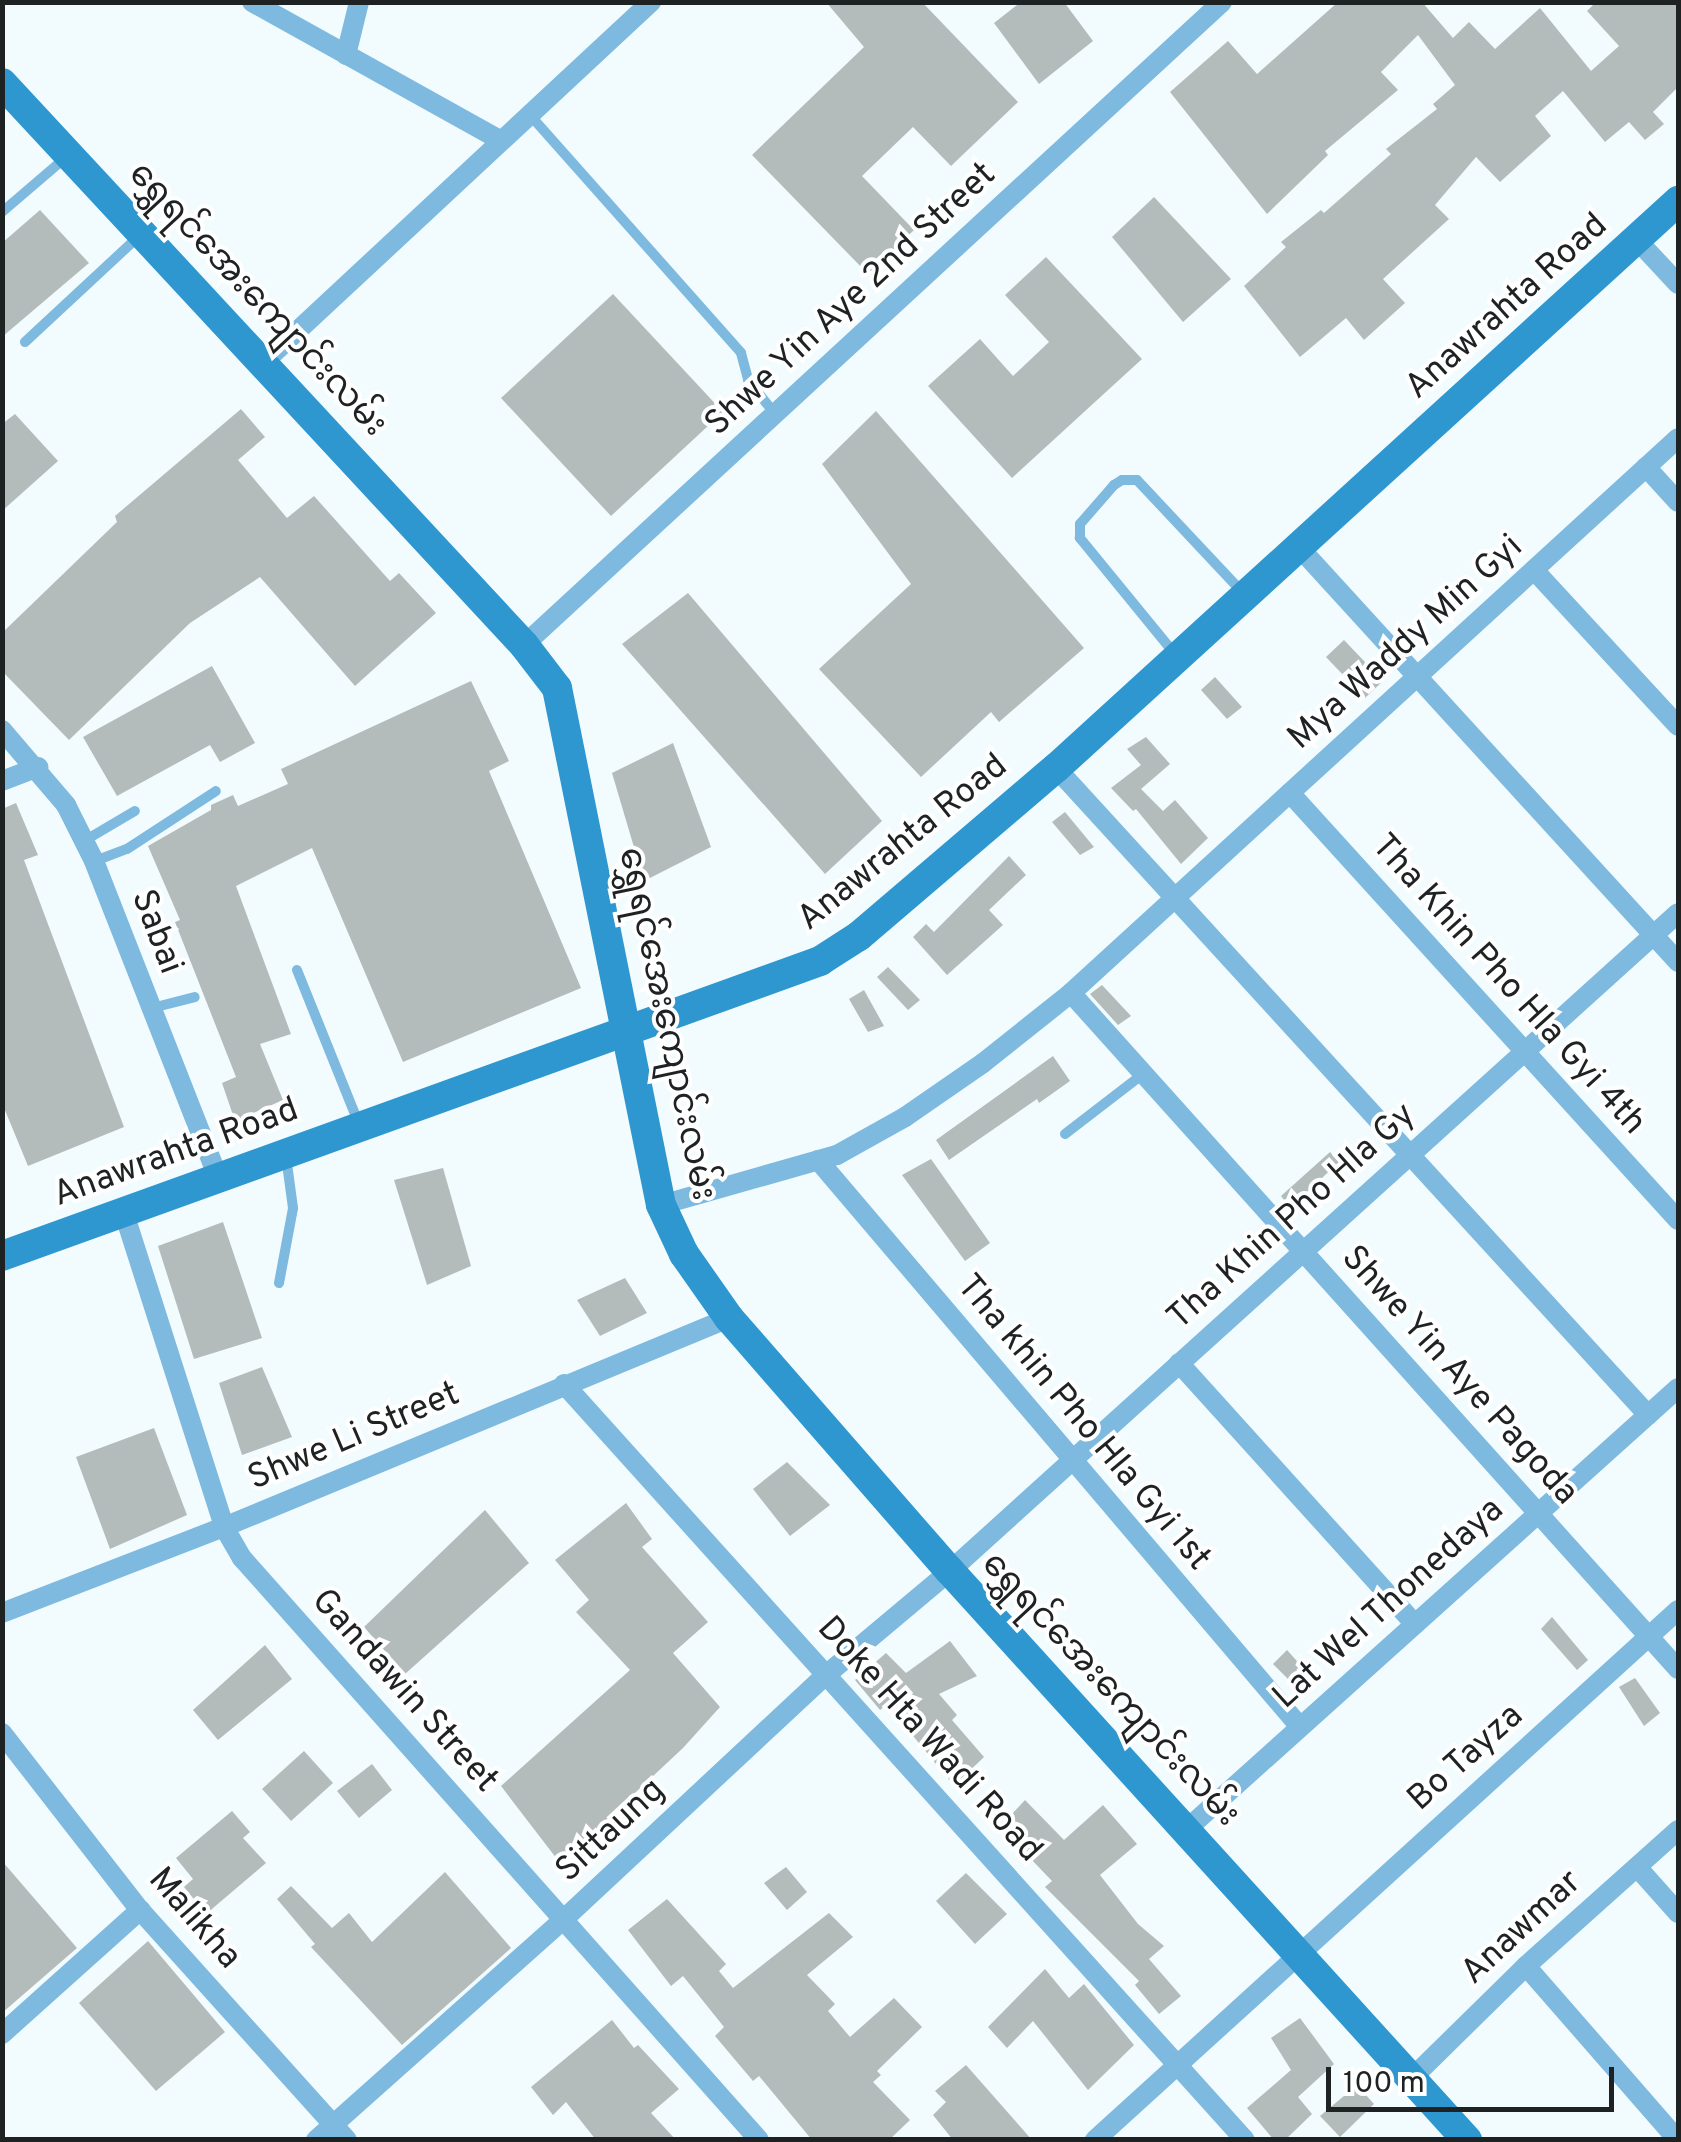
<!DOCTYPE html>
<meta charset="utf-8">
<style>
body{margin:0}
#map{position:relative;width:1681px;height:2142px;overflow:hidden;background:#f2fcfe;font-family:Overpass,"Noto Sans Myanmar",sans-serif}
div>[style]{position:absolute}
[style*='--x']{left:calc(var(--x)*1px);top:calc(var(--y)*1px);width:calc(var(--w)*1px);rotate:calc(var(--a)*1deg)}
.building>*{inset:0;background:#b3bcba}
.lane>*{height:10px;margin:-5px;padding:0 5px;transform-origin:5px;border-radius:5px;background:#7eb9df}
.street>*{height:20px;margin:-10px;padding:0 10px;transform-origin:10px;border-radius:10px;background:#7eb9df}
.secondary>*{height:30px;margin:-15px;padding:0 15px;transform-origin:15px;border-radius:15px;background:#2f97cf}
span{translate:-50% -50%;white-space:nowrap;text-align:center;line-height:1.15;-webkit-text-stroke:8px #fff;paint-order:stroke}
.street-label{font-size:35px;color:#1f2223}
.frame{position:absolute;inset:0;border:5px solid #1f2223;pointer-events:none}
.scale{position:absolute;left:1326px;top:2067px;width:288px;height:45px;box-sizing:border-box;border:5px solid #1f2223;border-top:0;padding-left:12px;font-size:30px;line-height:35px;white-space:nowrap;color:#1f2223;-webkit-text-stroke:8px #fff;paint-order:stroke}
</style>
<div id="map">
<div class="building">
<i style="clip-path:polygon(826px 2px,922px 2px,1018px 102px,951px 166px,913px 127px,862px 176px,914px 230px,868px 274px,752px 155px,864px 47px)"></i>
<i style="clip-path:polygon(1021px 2px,1064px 2px,1093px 41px,1039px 84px,994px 23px)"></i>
<i style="clip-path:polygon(1338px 2px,1422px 2px,1453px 38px,1469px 22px,1495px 49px,1540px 8px,1591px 71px,1619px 46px,1587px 11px,1596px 2px,1678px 2px,1678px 87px,1653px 112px,1664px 124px,1645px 140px,1629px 122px,1605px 142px,1563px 91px,1535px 116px,1551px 136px,1500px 182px,1476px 157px,1435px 205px,1449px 219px,1383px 279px,1405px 303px,1364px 340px,1346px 318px,1300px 357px,1244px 286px,1286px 247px,1281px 242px,1321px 210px,1324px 213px,1391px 154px,1386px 149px,1437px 109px,1433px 104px,1455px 85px,1418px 35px,1381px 72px,1398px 90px,1325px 151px,1328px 155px,1267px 214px,1170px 92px,1228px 41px,1257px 74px)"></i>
<i style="clip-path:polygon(1154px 197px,1231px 279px,1183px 322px,1112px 237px)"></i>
<i style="clip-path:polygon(40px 210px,89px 263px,2px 337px,2px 243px)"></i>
<i style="clip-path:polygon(1046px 257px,1142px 359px,1012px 478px,928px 386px,980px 339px,1013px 376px,1049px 342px,1005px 295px)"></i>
<i style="clip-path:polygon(613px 294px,723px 412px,611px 516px,501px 398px)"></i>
<i style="clip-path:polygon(241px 409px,265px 437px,238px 460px,287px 518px,314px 496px,390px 581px,399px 573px,436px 613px,355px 686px,260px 577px,190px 623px,69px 740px,2px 671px,2px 633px,117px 522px,115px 516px)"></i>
<i style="clip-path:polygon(876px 411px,1084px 648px,999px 722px,991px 712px,921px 777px,819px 669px,911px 584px,822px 464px)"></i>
<i style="clip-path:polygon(15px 414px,58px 461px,2px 511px,2px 424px)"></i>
<i style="clip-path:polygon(688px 593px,882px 821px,825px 874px,622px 644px)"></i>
<i style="clip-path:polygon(1344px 640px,1383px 681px,1365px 698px,1326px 657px)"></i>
<i style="clip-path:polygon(212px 666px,255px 743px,220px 762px,210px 745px,117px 796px,83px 737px)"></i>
<i style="clip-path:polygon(1215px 677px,1242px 707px,1227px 719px,1201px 690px)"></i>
<i style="clip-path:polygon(471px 681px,509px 761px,489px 771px,581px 988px,403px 1062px,312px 848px,236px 886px,291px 1034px,260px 1044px,283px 1100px,235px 1121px,222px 1083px,236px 1077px,175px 922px,180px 920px,148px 846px,211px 810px,211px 805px,233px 795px,238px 806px,288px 784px,281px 769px)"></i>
<i style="clip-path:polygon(1146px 737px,1170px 764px,1141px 789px,1163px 811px,1175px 800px,1208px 838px,1181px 864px,1136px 809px,1133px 811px,1111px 788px,1141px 765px,1127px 749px)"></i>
<i style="clip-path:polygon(673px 743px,711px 847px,644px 881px,612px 773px)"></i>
<i style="clip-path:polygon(16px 803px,38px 855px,24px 860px,124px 1127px,28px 1166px,2px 1103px,2px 809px)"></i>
<i style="clip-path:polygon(1065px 812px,1094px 847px,1080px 855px,1052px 822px)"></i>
<i style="clip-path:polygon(1009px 856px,1026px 875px,989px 910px,1003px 925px,947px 975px,913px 937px,926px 924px,934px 932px)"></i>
<i style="clip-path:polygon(888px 967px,920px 1000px,908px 1010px,877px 977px)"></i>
<i style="clip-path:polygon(1102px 985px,1131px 1016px,1118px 1025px,1090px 994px)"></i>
<i style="clip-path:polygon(864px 990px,884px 1026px,868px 1032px,849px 999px)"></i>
<i style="clip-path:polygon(1053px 1056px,1070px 1081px,1039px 1103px,1037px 1099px,949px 1160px,936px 1140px)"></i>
<i style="clip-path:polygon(1330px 1152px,1339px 1162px,1290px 1208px,1281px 1196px)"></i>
<i style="clip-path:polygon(931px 1159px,990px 1243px,965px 1261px,902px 1175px)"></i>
<i style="clip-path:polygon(443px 1168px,471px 1266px,427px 1285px,394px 1180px)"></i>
<i style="clip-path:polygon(223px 1222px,262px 1338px,194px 1359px,158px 1246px)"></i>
<i style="clip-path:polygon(625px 1278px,647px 1313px,600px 1336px,577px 1300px)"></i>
<i style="clip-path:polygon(262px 1367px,292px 1437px,242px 1455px,219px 1383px)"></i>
<i style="clip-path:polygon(154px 1428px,187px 1515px,110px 1549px,76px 1457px)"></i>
<i style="clip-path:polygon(787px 1462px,830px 1505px,790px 1536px,753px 1489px)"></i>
<i style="clip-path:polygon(626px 1503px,652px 1539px,642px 1547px,708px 1622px,673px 1653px,720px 1707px,683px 1748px,560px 1863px,501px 1786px,630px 1670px,576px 1612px,589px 1600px,555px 1560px)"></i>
<i style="clip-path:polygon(485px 1510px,529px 1563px,405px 1674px,364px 1627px)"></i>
<i style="clip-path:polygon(1552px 1617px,1588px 1660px,1577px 1670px,1541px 1629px)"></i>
<i style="clip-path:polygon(950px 1641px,977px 1676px,939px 1694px,957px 1715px,952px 1720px,984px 1757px,954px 1786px,887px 1704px,880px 1710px,855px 1680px,886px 1653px,906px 1673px)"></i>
<i style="clip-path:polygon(265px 1645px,292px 1679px,218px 1740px,193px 1710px)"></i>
<i style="clip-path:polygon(1287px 1650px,1314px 1680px,1301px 1692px,1273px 1664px)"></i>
<i style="clip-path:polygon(1635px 1678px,1660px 1713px,1644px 1726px,1619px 1687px)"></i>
<i style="clip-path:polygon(304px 1751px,333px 1783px,291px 1821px,262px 1789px)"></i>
<i style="clip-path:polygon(372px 1764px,392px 1790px,359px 1818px,337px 1791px)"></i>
<i style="clip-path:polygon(1025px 1800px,1064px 1840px,1103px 1805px,1137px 1844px,1100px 1875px,1138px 1924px,1164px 1946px,1149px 1959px,1181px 1996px,1159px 2014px,1135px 1985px,1139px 1981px,1045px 1887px,1052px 1881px,1000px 1827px)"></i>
<i style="clip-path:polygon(232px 1811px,250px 1832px,243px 1838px,266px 1863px,206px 1914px,184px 1887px,193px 1879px,176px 1858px)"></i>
<i style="clip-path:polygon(2px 1861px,77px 1948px,2px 2013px)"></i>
<i style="clip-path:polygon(786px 1867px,807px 1892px,787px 1910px,764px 1883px)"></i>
<i style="clip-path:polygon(445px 1872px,511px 1948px,402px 2045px,311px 1947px,315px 1944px,277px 1899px,291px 1886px,332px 1928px,349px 1913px,372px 1942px)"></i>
<i style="clip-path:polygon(966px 1873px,1007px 1914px,975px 1944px,936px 1901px)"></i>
<i style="clip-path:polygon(667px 1899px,726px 1964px,719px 1971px,733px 1988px,829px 1913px,853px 1937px,807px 1975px,835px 2004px,828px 2011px,850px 2037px,894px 1998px,922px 2027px,877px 2071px,881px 2075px,873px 2082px,910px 2120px,889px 2140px,812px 2140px,759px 2076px,753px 2081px,715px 2036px,724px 2027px,683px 1976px,671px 1986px,628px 1930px)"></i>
<i style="clip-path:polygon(148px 1941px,225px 2032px,156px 2091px,79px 2003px)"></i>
<i style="clip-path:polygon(1045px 1969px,1069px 1998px,1084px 1984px,1134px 2045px,1088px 2090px,1033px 2021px,1007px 2048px,988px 2027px)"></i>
<i style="clip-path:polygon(1300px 2018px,1334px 2064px,1298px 2097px,1312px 2114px,1285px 2140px,1274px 2140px,1247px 2108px,1291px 2070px,1271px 2038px)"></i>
<i style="clip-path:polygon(612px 2020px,634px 2048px,638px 2045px,679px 2089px,651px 2113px,676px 2140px,596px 2140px,566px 2102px,553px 2115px,531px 2087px)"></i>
<i style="clip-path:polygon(966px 2065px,1032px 2140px,953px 2140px,933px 2115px,946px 2102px,935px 2091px)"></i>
<i style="clip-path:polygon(1357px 2085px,1374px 2104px,1340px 2137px,1320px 2116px)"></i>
</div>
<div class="lane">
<i style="--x:530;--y:115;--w:318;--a:48.4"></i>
<i style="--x:741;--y:353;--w:28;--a:75"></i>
<i style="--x:748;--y:380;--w:43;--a:51.5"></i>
<i style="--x:2;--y:212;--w:83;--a:-40.6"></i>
<i style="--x:25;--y:342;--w:154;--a:-42.9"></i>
<i style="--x:1174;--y:653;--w:149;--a:-129.3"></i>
<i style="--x:1080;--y:538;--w:14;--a:-90"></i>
<i style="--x:1080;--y:524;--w:52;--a:-48.9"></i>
<i style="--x:1114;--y:485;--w:9;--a:-32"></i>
<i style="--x:1122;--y:480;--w:15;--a:0"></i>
<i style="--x:1137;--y:480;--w:155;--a:46.8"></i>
<i style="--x:84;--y:841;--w:59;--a:-30.5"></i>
<i style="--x:95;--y:861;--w:34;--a:-21"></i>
<i style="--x:127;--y:849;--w:106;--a:-33.1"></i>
<i style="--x:297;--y:970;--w:164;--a:68.1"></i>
<i style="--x:152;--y:1008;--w:44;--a:-14.3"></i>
<i style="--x:1065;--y:1134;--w:98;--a:-37.6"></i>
<i style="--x:279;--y:1283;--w:76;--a:-79.4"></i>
<i style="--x:293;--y:1208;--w:52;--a:-97.7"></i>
</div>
<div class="street">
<i style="--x:252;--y:2;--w:284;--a:29.1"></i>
<i style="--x:346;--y:55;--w:55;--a:-76.2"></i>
<i style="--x:1637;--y:240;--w:60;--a:47"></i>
<i style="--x:264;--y:362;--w:529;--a:-42.93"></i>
<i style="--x:1646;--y:467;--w:47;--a:47.6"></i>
<i style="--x:1297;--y:545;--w:565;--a:47.58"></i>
<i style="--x:1534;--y:570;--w:212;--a:47.3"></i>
<i style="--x:524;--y:645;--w:949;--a:-42.65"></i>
<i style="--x:2;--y:730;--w:99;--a:49.5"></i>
<i style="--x:66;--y:805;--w:63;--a:63.4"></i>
<i style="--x:94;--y:861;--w:337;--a:68.6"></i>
<i style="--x:1056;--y:768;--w:877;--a:47.54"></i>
<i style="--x:2;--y:781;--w:39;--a:-21"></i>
<i style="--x:1290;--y:793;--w:577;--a:47.74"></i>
<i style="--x:1071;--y:993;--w:909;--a:48.08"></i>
<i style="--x:818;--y:1160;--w:744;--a:49.63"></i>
<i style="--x:661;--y:1205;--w:183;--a:-15.9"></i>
<i style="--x:837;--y:1155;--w:78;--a:-29.2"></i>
<i style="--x:905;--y:1117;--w:95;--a:-34.7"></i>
<i style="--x:983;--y:1063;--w:112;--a:-38.5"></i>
<i style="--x:1071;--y:993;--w:822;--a:-42.44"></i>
<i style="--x:124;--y:1213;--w:330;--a:72.3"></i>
<i style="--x:224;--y:1527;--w:36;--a:60"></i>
<i style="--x:242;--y:1558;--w:778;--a:48.38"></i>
<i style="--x:1179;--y:1363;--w:352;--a:47.9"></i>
<i style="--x:564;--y:1384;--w:1017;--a:47.99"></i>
<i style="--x:2;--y:1613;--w:238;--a:-21.2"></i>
<i style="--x:224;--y:1527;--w:547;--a:-22.48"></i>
<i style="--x:2;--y:1733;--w:224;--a:52.1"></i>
<i style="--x:140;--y:1910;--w:309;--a:48"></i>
<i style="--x:1187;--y:1829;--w:660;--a:-41.93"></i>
<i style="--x:1637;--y:1867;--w:62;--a:48.3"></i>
<i style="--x:1526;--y:1966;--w:231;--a:48.9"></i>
<i style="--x:2;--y:2034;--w:186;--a:-41.9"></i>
<i style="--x:1412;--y:2078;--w:160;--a:-44.5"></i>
<i style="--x:1526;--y:1966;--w:204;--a:-41.8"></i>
<i style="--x:316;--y:2140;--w:332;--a:-41.7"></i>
<i style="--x:564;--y:1919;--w:358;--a:-43"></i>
<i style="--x:826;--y:1675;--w:162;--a:-40"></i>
<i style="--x:950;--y:1571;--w:981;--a:-42.11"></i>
<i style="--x:1095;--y:2140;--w:788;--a:-42.27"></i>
</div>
<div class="secondary">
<i style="--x:2;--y:83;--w:767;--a:47.11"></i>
<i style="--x:524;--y:645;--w:54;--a:52.5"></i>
<i style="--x:557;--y:688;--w:527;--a:78.63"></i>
<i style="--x:661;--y:1205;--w:54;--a:64.9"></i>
<i style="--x:684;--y:1254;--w:78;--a:54.9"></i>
<i style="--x:729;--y:1318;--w:336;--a:48.9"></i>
<i style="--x:950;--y:1571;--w:769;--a:47.74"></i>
<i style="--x:2;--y:1256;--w:870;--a:-19.83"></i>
<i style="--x:820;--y:961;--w:46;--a:-32.7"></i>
<i style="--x:859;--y:936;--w:259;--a:-40.5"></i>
<i style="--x:1056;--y:768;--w:842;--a:-42.35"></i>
</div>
<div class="street-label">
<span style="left:257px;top:300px;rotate:47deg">ရွှေရင်အေးကျောင်းလမ်း</span>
<span style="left:851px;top:300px;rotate:-43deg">Shwe Yin Aye 2nd Street</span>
<span style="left:1507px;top:307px;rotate:-42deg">Anawrahta Road</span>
<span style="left:1406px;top:643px;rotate:-42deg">Mya Waddy Min Gyi</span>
<span style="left:903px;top:843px;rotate:-39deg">Anawrahta Road</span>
<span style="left:156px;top:932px;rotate:69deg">Sabai</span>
<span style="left:1508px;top:985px;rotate:48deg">Tha Khin Pho Hla Gyi 4th</span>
<span style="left:666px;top:1024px;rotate:78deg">ရွှေရင်အေးကျောင်းလမ်း</span>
<span style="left:176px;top:1153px;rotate:-20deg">Anawrahta Road</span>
<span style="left:1292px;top:1217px;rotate:-42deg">Tha Khin Pho Hla Gy</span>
<span style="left:1459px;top:1376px;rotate:48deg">Shwe Yin Aye Pagoda</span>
<span style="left:1083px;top:1423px;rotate:50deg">Tha khin Pho Hla Gyi 1st</span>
<span style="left:354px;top:1437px;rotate:-23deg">Shwe Li Street</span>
<span style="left:1389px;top:1604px;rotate:-42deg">Lat Wel Thonedaya</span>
<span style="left:1110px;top:1690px;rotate:47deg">ရွှေရင်အေးကျောင်းလမ်း</span>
<span style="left:404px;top:1691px;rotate:48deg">Gandawin Street</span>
<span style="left:929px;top:1740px;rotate:48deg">Doke Hta Wadi Road</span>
<span style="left:1466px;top:1758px;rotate:-42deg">Bo Tayza</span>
<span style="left:611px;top:1831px;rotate:-43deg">Sittaung</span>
<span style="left:194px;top:1919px;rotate:49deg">Malikha</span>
<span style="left:1522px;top:1928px;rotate:-43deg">Anawmar</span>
</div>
<div class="frame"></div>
<div class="scale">100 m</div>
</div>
